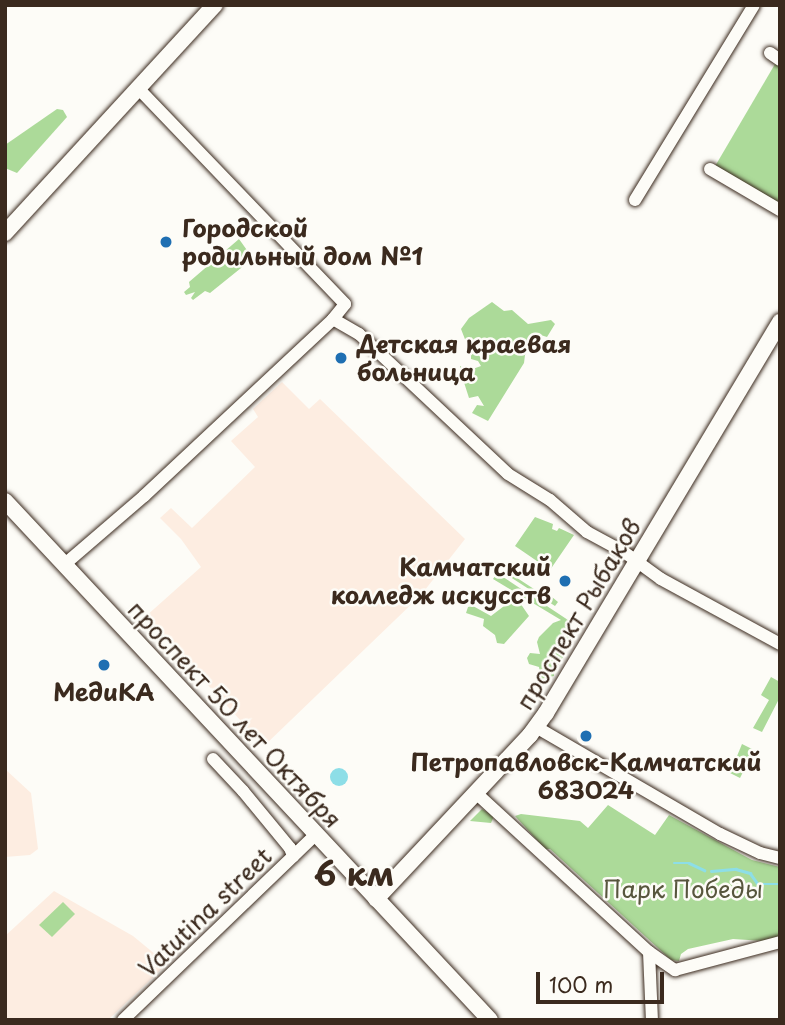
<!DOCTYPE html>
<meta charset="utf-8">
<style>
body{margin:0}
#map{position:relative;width:785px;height:1025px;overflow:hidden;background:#fdfcf7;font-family:"Playpen Sans",sans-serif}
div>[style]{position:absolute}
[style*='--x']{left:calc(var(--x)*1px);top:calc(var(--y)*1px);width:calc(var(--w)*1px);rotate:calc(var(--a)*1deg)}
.built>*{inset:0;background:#fdede1}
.green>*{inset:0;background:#acda99}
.water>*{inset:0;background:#8ddee7}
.round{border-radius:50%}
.stream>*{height:2.5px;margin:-1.25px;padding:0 1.25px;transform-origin:1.25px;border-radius:1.25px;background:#8ddee7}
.roads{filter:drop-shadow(0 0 2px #3b2a1e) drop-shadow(0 0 2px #3b2a1e)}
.minor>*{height:12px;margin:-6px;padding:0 6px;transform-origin:6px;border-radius:6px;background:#fdfcf7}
.major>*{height:16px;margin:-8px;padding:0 8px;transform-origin:8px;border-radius:8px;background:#fdfcf7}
.dots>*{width:19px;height:19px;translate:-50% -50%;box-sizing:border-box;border:4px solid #fdfcf7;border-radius:50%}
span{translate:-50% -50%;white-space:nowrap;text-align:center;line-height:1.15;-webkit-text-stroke:5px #fdfcf7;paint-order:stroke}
.poi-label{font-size:24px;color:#3b2a1e;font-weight:700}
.left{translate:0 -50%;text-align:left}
.right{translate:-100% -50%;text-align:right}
.street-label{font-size:24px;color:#3b2a1e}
.park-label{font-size:24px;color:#57563d}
.district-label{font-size:32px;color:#3b2a1e;font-weight:700}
.frame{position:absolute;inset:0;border:7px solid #3b2a1e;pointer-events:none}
.scale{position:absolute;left:536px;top:972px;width:128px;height:32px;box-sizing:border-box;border:4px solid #3b2a1e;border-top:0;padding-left:9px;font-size:21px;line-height:24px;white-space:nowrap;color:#3b2a1e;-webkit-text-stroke:5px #fdfcf7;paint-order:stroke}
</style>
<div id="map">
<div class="built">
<i style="clip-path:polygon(282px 382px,309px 409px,320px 399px,465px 539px,421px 595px,264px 746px,145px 617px,201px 567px,181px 539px,160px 518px,171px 508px,192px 528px,255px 467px,231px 441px,258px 417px,253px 409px)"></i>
<i style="clip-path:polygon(5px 769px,31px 793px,38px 849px,30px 855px,5px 857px)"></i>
<i style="clip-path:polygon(54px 891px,133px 936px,167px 964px,108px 1020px,5px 1020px,5px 936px)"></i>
</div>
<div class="green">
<i style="clip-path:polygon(775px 64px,780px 67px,780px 206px,714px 168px)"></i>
<i style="clip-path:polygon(57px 109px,63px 110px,67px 117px,17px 173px,5px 168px,5px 145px)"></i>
<i style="clip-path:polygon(239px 239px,249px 253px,244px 259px,246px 264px,210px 293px,205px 291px,193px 300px,191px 298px,195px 292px,186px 295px,184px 292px,190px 287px,189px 282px)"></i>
<i style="clip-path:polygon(492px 302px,504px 311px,512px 310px,528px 324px,551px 320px,555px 324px,547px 337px,534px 333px,530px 337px,533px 342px,525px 355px,524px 363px,488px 421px,472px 413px,477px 405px,484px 406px,478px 396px,469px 398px,460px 370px,460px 366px,467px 371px,481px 366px,478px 361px,471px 359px,471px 354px,475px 351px,481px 358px,490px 351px,482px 341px,468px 347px,461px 329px,469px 318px)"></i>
<i style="clip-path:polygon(535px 517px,553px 524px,552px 529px,557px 531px,559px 528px,574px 535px,550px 570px,515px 546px)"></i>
<i style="clip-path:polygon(505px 570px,537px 591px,540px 588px,546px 592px,558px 602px,555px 606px,504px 573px)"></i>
<i style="clip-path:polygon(497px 573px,571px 622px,571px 640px,560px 663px,554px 669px,554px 676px,541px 679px,539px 667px,529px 664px,527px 658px,530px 653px,540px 654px,537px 642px,539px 637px,553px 623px,561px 620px,493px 579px)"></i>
<i style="clip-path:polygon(516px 597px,529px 616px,504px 644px,497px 643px,495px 635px,483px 626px,484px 619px,466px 613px,468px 607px,473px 606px,491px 616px)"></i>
<i style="clip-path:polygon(771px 677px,780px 682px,780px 697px,762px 732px,753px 728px,769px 700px,761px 695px)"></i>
<i style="clip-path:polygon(742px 744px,754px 750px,740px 778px,730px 773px)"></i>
<i style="clip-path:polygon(608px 805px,655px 835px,669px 815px,752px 860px,780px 867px,780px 936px,765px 941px,733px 939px,688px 949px,681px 954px,679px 961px,671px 960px,550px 849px,545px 849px,515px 816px,521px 814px,580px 821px,588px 828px)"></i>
<i style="clip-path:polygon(482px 809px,494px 816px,491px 823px,470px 821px)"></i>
<i style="clip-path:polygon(63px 902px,75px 914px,52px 937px,39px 925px)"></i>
</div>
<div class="water">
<i class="round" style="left:330px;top:768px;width:18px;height:18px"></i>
</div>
<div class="stream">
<i style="--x:674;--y:863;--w:15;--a:0"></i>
<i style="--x:689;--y:863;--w:17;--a:25"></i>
<i style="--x:711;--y:871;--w:25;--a:-5"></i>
<i style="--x:736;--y:869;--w:15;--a:16"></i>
<i style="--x:750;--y:873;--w:14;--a:54"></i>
<i style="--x:758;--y:884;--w:22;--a:0"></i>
</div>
<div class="roads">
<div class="minor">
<i style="--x:770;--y:53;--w:12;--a:35"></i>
<i style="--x:710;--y:169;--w:81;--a:30.4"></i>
<i style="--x:635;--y:200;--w:228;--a:-58.6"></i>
<i style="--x:333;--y:319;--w:30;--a:30"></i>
<i style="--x:359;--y:334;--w:204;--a:43.2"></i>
<i style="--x:508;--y:474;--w:49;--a:31.8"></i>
<i style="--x:550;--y:500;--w:49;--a:40.9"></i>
<i style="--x:587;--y:532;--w:42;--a:28.4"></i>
<i style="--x:624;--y:552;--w:46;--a:36.1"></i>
<i style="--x:661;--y:579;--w:136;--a:28.6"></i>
<i style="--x:65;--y:564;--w:104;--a:-40.7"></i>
<i style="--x:144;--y:496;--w:259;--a:-43.1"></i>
<i style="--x:333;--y:319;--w:19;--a:-51"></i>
<i style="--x:345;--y:304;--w:299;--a:-133.8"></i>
<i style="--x:536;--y:727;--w:213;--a:30.2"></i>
<i style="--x:720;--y:834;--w:44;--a:25.4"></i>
<i style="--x:760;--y:853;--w:21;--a:14"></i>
<i style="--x:213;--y:759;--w:44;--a:46.8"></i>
<i style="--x:243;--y:791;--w:74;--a:50.5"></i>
<i style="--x:290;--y:848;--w:9;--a:69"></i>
<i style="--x:476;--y:793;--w:235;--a:42.6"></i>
<i style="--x:649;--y:952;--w:68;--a:87.5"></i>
<i style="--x:649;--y:952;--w:32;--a:35"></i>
<i style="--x:675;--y:970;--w:109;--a:-14.9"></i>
<i style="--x:123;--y:1020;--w:268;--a:-43.9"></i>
</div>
<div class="major">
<i style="--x:5;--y:233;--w:310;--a:-47.4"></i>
<i style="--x:5;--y:501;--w:710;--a:46.94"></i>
<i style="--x:376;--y:899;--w:225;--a:-46.8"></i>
<i style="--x:530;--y:735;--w:27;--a:-54"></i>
<i style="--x:546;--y:713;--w:456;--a:-59.1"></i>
</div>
</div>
<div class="dots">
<i style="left:166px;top:242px;background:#1f6fb2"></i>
<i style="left:341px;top:358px;background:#1f6fb2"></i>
<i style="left:565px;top:581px;background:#1f6fb2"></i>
<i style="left:104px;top:665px;background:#1f6fb2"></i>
<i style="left:586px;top:736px;background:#1f6fb2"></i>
</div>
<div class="poi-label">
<span class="left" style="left:182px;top:242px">Городской<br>родильный дом №1</span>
<span class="left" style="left:357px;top:358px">Детская краевая<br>больница</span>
<span class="right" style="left:551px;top:581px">Камчатский<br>колледж искусств</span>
<span style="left:104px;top:692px">МедиКА</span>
<span style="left:586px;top:776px">Петропавловск-Камчатский<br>683024</span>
</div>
<div class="street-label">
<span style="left:578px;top:614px;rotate:-59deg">проспект Рыбаков</span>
<span style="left:235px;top:714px;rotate:47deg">проспект 50 лет Октября</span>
<span style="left:205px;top:912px;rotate:-44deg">Vatutina street</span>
</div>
<div class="park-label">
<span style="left:683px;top:889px">Парк Победы</span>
</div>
<div class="district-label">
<span style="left:354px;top:873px">6 км</span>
</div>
<div class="frame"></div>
<div class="scale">100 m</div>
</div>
